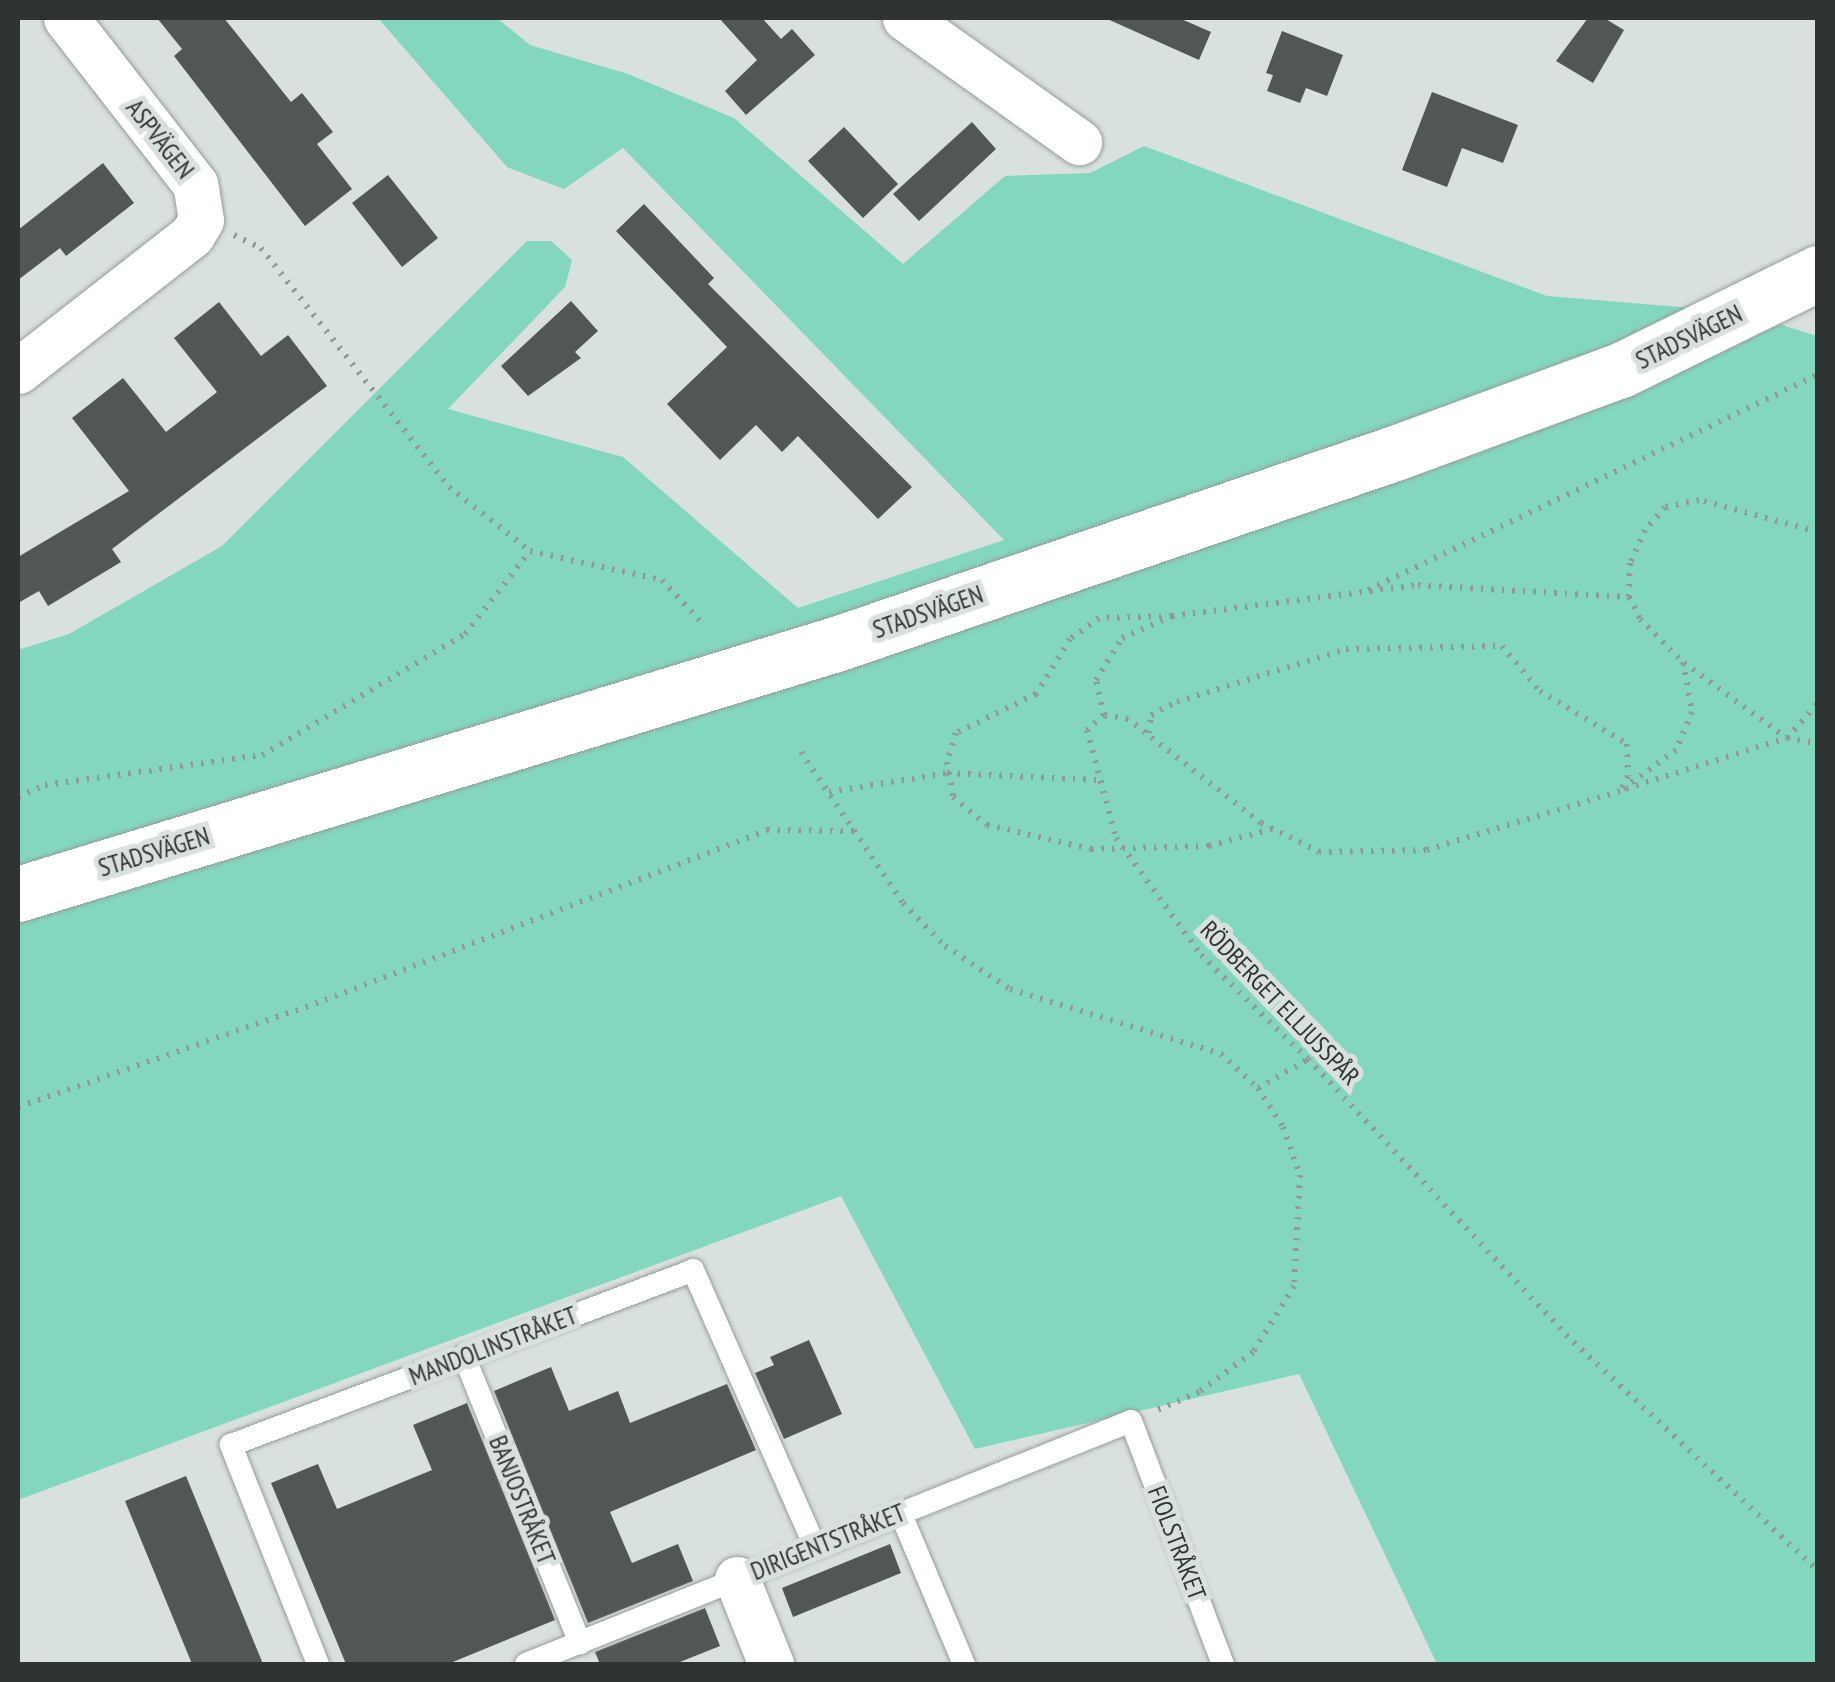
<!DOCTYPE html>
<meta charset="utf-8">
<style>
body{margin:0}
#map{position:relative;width:1835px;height:1682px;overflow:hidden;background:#d9e1de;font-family:"PT Sans Narrow",sans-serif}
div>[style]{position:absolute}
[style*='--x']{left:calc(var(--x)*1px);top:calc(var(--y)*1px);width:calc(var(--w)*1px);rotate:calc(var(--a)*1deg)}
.green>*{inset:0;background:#83d7c0}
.building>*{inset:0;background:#505755}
.path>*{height:6px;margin-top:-3px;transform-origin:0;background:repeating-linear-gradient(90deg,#939997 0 2.5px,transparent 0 10.5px)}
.roads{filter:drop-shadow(0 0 2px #969e9b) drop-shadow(0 0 2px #969e9b)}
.service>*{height:22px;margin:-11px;padding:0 11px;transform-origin:11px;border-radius:11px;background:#fff}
.minor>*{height:45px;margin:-22.5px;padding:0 22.5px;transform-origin:22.5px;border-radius:22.5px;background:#fff}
.secondary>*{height:55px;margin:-27.5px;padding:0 27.5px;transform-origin:27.5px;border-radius:27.5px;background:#fff}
span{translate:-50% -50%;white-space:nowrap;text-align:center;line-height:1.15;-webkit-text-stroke:10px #d9e1de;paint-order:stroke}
.street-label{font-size:25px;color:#2f3332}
.frame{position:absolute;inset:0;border:20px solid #2f3332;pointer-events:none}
</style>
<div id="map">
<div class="green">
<i style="clip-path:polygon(378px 18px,497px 18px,530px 45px,628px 74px,734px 118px,903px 264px,1005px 176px,1090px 173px,1144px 146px,1547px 296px,1741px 312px,1817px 336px,1817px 1664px,1437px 1664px,1299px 1374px,975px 1449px,841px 1196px,18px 1500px,18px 650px,69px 634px,222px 546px,527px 241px,551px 241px,572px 260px,565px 287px,448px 409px,623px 457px,798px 608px,1004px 540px,623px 148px,564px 189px,507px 167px)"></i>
</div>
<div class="building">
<i style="clip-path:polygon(157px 18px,224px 18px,291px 102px,302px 93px,333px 132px,317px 144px,352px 189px,305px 226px,174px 56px,182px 49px)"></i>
<i style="clip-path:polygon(719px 18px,762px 18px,781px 39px,792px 29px,815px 55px,746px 115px,725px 91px,757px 60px)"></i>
<i style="clip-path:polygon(1105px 18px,1179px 18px,1211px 32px,1199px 60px)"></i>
<i style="clip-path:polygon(1588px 18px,1604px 18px,1624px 30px,1593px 83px,1556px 61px)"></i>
<i style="clip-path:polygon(1282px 31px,1343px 55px,1327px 96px,1306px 88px,1300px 103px,1267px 91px,1273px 75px,1266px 73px)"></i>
<i style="clip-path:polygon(1432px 92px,1518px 125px,1503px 163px,1462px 148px,1447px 187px,1402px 170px)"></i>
<i style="clip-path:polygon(972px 122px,996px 149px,919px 221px,893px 194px)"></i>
<i style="clip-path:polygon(844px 127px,898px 184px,863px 218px,808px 161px)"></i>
<i style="clip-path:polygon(103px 163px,134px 203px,66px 256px,60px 248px,18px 280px,18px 230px)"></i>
<i style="clip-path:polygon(388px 175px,438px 238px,402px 267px,352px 203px)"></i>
<i style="clip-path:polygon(644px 204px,714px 278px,708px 284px,912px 487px,878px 519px,798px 436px,782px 452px,756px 425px,720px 460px,667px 404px,727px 347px,616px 231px)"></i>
<i style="clip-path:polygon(571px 301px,598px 331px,575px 352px,581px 358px,528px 396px,501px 366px)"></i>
<i style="clip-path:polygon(219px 302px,261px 356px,288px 335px,327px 386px,112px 549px,121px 562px,48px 606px,39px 591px,18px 603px,18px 557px,129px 491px,72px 418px,123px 378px,166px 432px,217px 392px,174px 338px)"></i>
<i style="clip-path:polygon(809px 1340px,842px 1414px,784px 1439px,755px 1373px,774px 1365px,770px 1357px)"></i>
<i style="clip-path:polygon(551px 1367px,569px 1411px,618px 1391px,630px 1423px,727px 1384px,756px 1450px,610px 1512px,632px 1563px,678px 1544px,693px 1581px,588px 1623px,494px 1391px)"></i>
<i style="clip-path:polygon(467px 1403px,555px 1620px,448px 1664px,346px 1664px,271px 1483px,318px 1464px,337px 1509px,432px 1470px,413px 1425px)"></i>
<i style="clip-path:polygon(186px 1476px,263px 1664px,192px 1664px,125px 1501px)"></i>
<i style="clip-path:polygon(890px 1544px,901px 1573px,793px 1617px,782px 1588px)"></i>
<i style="clip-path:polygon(705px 1608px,720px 1646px,675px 1664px,600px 1664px,595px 1652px)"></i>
</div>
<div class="path">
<i style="--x:234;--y:235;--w:30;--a:26"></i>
<i style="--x:261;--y:248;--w:304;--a:51.8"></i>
<i style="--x:449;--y:487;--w:103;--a:38.3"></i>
<i style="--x:530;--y:551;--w:135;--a:12.4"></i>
<i style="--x:662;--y:580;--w:62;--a:47"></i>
<i style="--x:1818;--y:532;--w:123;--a:-164.9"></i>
<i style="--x:1699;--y:500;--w:35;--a:168"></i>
<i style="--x:1665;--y:507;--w:30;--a:131"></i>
<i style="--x:1645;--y:530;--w:36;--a:114"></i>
<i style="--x:1630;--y:563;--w:34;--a:92"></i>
<i style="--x:1629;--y:597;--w:25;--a:63"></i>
<i style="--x:1640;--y:619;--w:61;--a:45"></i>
<i style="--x:1683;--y:662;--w:51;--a:79.8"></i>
<i style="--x:1692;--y:712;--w:41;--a:112.8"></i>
<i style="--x:1676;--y:750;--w:69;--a:143.8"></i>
<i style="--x:1620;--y:791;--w:203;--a:163.1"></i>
<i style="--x:1426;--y:850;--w:106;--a:178.9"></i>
<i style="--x:1320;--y:852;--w:66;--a:-153.8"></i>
<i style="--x:1261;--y:823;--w:169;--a:-142"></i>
<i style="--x:1128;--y:719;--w:24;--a:-171"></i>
<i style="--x:1104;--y:715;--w:23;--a:139"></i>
<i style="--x:1087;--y:730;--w:112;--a:75"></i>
<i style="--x:1116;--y:838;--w:145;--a:54"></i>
<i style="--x:1201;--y:955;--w:149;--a:44.2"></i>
<i style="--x:1308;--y:1059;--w:378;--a:46.9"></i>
<i style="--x:1566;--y:1335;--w:345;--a:43.1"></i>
<i style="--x:1368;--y:590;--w:499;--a:-25.6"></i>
<i style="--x:1172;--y:616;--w:73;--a:178.4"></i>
<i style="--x:1099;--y:618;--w:36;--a:144"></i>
<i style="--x:1070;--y:639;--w:65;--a:121.7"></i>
<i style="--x:1036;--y:694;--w:89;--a:154"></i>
<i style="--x:956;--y:733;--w:30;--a:107"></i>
<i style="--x:947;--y:762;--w:36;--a:80"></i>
<i style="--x:953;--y:797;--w:44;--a:39.5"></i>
<i style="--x:987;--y:825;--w:107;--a:13"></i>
<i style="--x:1091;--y:849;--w:118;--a:-1.5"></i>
<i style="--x:1209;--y:846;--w:65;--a:-15.1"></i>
<i style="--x:1684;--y:663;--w:127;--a:36.1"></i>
<i style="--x:1787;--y:738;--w:32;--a:11"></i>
<i style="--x:1104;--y:715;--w:36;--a:-103"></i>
<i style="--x:1096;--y:680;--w:49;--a:-58.2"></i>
<i style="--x:1122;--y:638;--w:55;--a:-23.7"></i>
<i style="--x:1172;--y:616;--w:248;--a:-7.2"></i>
<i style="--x:1418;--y:585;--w:211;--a:3.3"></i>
<i style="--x:1149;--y:733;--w:18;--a:-84"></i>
<i style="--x:1151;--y:715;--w:29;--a:-27"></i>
<i style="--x:1177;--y:702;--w:177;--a:-17.4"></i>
<i style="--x:1346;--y:649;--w:156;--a:-1.1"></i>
<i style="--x:1502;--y:646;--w:59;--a:49.8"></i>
<i style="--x:1540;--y:691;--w:102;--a:31.3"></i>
<i style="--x:1627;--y:744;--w:32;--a:88"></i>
<i style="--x:1628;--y:776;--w:16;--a:117"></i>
<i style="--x:801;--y:752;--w:182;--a:56"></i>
<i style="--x:903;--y:903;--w:60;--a:45.7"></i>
<i style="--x:945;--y:946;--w:78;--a:33.5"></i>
<i style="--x:1010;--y:989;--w:221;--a:17.1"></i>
<i style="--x:1221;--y:1054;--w:50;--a:42.6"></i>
<i style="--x:1258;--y:1088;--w:46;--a:57.3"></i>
<i style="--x:1283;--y:1127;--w:51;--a:70.5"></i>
<i style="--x:1300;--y:1175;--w:111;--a:93.1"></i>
<i style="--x:1294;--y:1286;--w:78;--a:121.8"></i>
<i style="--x:1253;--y:1352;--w:67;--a:143.5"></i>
<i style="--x:1199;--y:1392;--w:48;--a:156.6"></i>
<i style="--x:1626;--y:789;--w:169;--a:-17.6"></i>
<i style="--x:1787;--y:738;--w:47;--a:-48.5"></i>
<i style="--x:829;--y:792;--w:120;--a:-9.1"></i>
<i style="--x:947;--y:773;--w:151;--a:2.7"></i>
<i style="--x:18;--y:797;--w:30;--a:-24"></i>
<i style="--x:45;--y:785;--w:219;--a:-7.9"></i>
<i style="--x:262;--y:755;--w:236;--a:-30.8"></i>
<i style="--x:465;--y:634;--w:105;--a:-51.9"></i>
<i style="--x:1258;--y:1088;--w:58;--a:-30.1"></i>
<i style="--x:18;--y:1107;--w:325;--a:-19.2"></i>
<i style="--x:325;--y:1000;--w:474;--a:-21"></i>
<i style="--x:767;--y:830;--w:87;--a:0.7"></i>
</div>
<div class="roads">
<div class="service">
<i style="--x:464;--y:1356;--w:310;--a:68"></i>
<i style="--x:900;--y:1512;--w:165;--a:67.2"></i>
<i style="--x:318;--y:1664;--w:236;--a:-111.7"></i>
<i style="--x:231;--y:1445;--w:494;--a:-20.7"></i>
<i style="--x:693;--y:1270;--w:303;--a:66.2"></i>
<i style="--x:526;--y:1664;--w:652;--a:-21.88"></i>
<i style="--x:1131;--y:1421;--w:260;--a:69.3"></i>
</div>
<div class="minor">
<i style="--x:905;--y:18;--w:214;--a:35.5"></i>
<i style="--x:18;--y:371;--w:221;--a:-38"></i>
<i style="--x:192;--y:235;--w:17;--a:-59"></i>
<i style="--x:201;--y:220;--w:36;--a:-99"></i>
<i style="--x:195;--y:184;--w:210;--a:-127.9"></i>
<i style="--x:737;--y:1579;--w:92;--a:68.2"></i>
</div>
<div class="secondary">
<i style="--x:18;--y:894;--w:859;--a:-17"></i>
<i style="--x:839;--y:643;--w:588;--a:-18.87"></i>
<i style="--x:1395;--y:453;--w:241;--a:-20.2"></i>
<i style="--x:1621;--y:370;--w:220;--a:-26.2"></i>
</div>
</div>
<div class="street-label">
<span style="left:160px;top:139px;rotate:52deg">ASPVÄGEN</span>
<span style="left:1689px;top:337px;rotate:-26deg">STADSVÄGEN</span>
<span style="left:928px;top:612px;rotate:-19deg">STADSVÄGEN</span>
<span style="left:154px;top:852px;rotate:-17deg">STADSVÄGEN</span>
<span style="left:1280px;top:1003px;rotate:46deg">RÖDBERGET ELLJUSSPÅR</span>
<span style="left:493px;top:1346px;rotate:-21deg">MANDOLINSTRÅKET</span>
<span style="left:522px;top:1500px;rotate:68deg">BANJOSTRÅKET</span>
<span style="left:828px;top:1542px;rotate:-22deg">DIRIGENTSTRÅKET</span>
<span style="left:1177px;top:1543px;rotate:69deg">FIOLSTRÅKET</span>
</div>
<div class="frame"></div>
</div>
